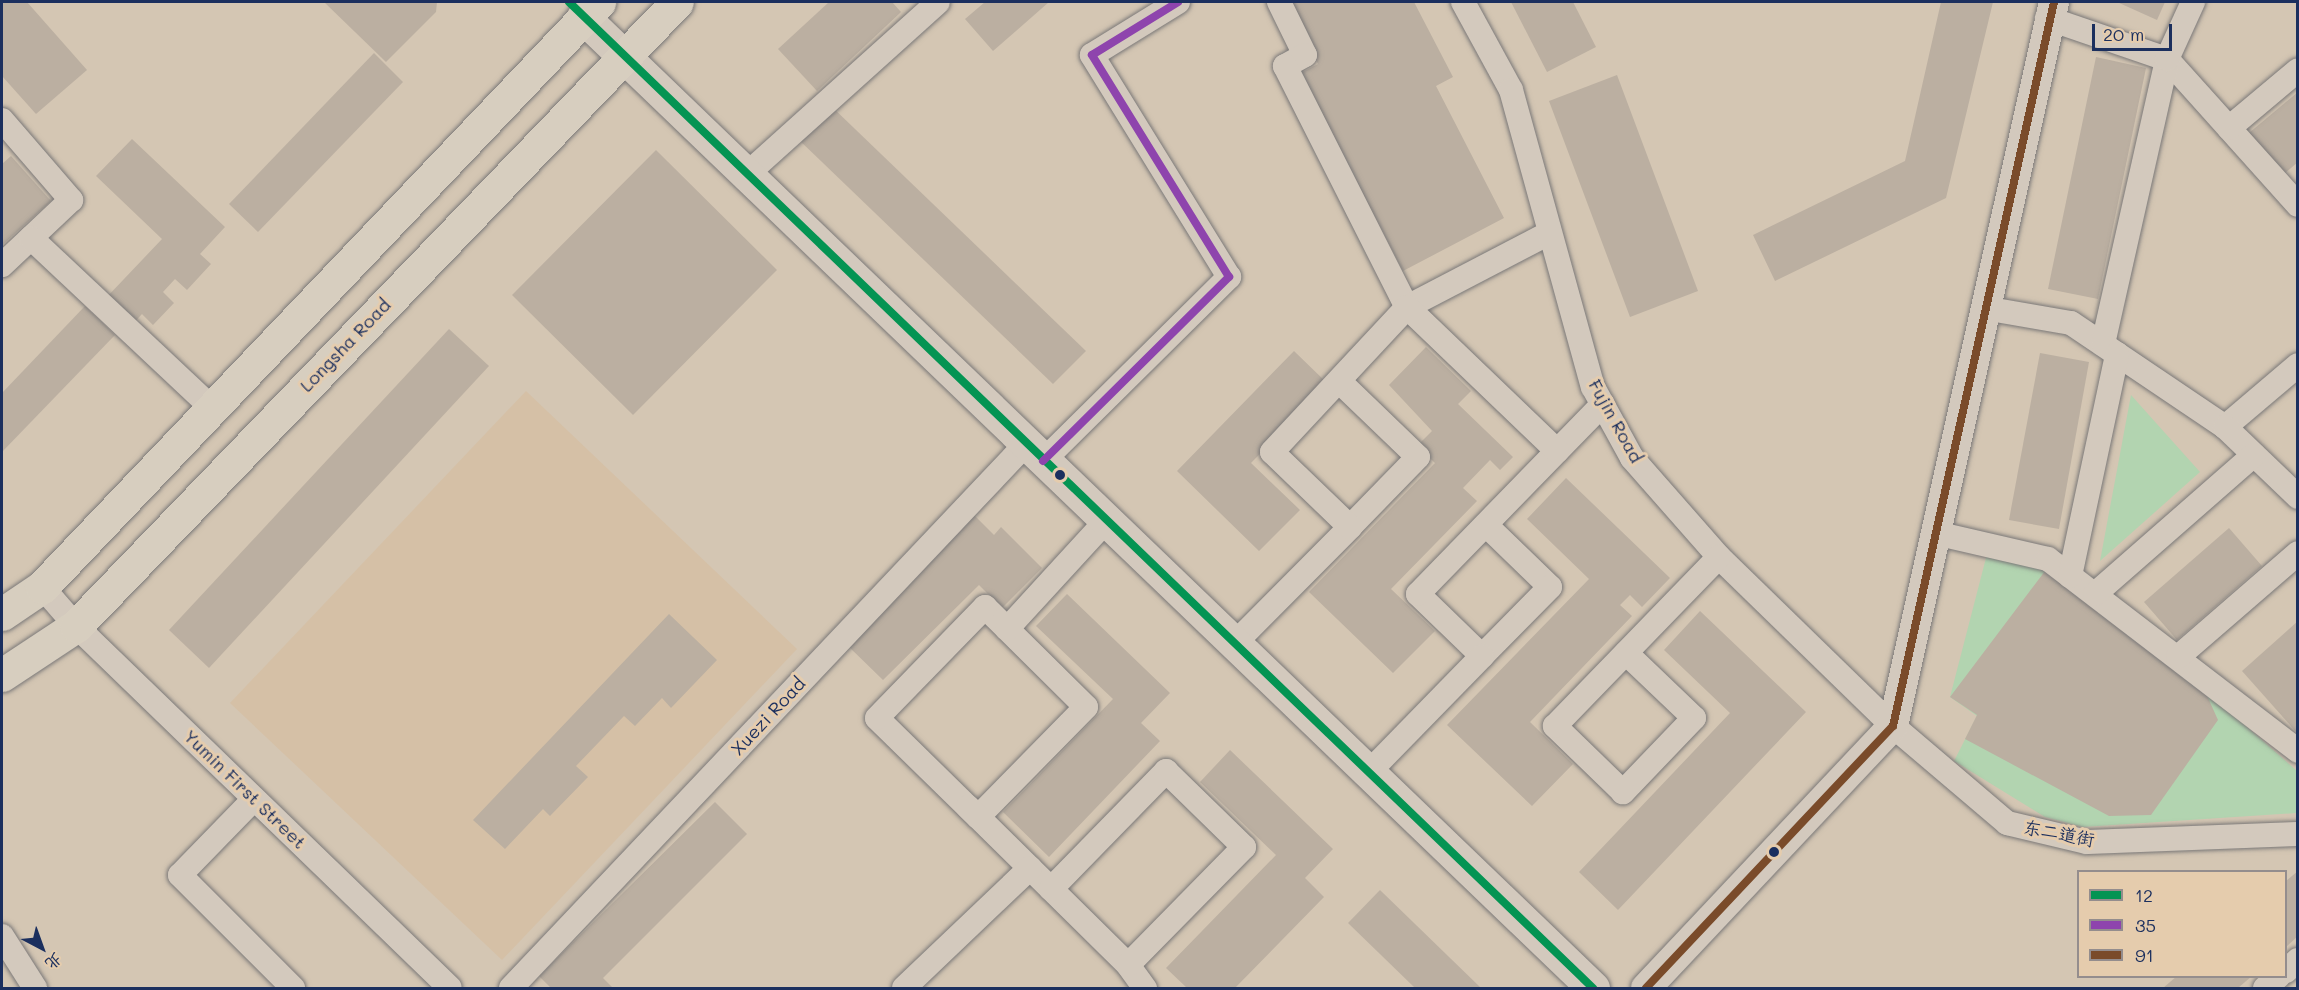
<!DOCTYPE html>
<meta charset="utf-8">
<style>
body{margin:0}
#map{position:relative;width:2299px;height:990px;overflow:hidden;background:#d4c6b3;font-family:Mali,"LXGW WenKai TC",sans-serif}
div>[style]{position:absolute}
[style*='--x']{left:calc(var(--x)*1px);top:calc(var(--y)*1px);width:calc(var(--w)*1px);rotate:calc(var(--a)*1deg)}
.built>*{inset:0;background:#d5c0a6}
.green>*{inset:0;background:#b2d4b0}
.building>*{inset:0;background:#bbafa1}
.roads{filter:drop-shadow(0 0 2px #7a7878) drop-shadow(0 0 2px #7a7878)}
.minor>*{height:24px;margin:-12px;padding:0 12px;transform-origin:12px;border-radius:12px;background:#d3c9bd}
.tertiary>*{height:30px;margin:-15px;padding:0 15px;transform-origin:15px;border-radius:15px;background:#d3c9bd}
.secondary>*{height:33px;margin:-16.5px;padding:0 16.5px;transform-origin:16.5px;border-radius:16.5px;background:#d3c9bd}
.primary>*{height:33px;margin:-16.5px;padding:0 16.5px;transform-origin:16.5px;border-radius:16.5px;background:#d7cebf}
.bus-1>*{height:8px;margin:-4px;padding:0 4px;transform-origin:4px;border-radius:4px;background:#049453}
.bus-2>*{height:8px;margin:-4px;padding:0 4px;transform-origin:4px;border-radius:4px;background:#8e44ad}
.bus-3>*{height:8px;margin:-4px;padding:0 4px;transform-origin:4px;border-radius:4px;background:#7a4b2a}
.dots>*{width:16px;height:16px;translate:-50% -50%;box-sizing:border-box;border:3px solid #e5ccad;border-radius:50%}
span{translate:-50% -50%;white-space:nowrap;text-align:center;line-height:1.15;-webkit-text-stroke:6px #e5ccad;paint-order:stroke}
.street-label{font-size:18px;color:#1b2f5e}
.frame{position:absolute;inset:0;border:3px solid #1b2f5e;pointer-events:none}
.legend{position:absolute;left:2077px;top:870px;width:210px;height:108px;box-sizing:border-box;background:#e5ccad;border:2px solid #948d8d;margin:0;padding:8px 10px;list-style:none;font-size:18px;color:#1b2f5e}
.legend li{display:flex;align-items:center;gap:12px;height:30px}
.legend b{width:30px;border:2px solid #948d8d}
.north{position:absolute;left:12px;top:918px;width:60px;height:60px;-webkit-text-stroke:4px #e5ccad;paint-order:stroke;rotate:139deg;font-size:16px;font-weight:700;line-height:24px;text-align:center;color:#1b2f5e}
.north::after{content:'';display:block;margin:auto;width:21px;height:27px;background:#1b2f5e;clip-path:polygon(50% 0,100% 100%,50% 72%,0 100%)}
.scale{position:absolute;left:2092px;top:24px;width:80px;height:27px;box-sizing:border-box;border:3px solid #1b2f5e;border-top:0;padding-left:8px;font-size:18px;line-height:21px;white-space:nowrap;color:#1b2f5e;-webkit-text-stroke:4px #e5ccad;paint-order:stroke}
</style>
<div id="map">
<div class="built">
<i style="clip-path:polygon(526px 391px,797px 649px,502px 960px,230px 703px)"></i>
</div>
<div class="green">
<i style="clip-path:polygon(2131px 395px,2200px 472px,2100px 561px)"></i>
<i style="clip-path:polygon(1987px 554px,2045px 571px,2204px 689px,2297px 771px,2297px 813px,2083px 827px,2045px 817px,1954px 761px,1977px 716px,1950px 697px)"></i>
</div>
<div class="building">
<i style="clip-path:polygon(2px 2px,27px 2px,87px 70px,36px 114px,2px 76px)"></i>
<i style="clip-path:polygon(324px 2px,437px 2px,436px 12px,386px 62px)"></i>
<i style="clip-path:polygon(829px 2px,892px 2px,901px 12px,817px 91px,778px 49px)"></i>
<i style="clip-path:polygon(985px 2px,1049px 2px,993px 51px,965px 19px)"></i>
<i style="clip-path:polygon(1286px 2px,1414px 2px,1453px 77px,1436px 86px,1504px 218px,1403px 271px,1301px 73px,1318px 64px)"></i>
<i style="clip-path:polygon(1511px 2px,1573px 2px,1596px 47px,1547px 72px)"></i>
<i style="clip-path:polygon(1941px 2px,1993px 2px,1946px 198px,1775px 281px,1753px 235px,1905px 161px)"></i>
<i style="clip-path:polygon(2117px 2px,2165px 2px,2157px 20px)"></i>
<i style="clip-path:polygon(374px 53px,403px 82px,258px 232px,229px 204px)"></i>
<i style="clip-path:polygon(2096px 57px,2146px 68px,2098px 299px,2048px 289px)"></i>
<i style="clip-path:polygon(1617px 75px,1698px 291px,1630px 317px,1549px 101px)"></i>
<i style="clip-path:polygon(2298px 92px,2298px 162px,2284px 174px,2249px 133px)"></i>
<i style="clip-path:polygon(829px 104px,1086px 351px,1053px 384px,797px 138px)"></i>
<i style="clip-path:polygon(132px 139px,225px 227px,200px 254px,211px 264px,187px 290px,175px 279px,163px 292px,174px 303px,153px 325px,142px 314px,132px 325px,105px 299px,162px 239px,96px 176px)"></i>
<i style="clip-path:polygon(656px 150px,777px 270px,633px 415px,512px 295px)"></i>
<i style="clip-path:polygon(11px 156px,51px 201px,2px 245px,2px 164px)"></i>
<i style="clip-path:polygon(85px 306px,115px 335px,2px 452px,2px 393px)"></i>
<i style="clip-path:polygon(449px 329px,489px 366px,209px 668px,169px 630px)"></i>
<i style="clip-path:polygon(1426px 347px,1471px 391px,1458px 404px,1513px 457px,1500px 470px,1490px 460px,1463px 488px,1477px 501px,1391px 589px,1435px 631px,1393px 673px,1309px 592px,1435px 463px,1417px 446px,1432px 431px,1389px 385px)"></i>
<i style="clip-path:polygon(1294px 351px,1328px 384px,1251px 463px,1300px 510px,1259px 551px,1177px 471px)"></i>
<i style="clip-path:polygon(2040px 353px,2089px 362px,2059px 529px,2009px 520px)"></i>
<i style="clip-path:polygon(1566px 478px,1670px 578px,1642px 607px,1630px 595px,1620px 605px,1632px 616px,1530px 722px,1573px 764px,1532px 806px,1447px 725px,1589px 579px,1527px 519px)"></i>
<i style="clip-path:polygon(974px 515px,994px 535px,1001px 527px,1042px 568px,1002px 608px,979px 585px,883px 680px,845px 643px)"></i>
<i style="clip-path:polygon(2229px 528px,2262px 566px,2177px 640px,2144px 602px)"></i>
<i style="clip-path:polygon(2045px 571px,2204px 689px,2218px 720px,2151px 815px,2109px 816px,1965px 739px,1977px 715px,1950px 697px)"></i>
<i style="clip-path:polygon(1067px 594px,1170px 693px,1141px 723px,1160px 741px,1049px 857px,1003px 812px,1113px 699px,1036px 626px)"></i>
<i style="clip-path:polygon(1700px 611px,1806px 712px,1618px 910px,1579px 872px,1730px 713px,1664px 650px)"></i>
<i style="clip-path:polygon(669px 614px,717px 660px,671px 708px,662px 698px,635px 726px,624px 716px,576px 766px,588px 777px,550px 816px,543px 809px,505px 849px,473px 820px)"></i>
<i style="clip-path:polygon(2298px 621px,2298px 734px,2242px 671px)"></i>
<i style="clip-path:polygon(1230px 750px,1333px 849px,1305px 878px,1324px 897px,1235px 988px,1187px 988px,1166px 968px,1276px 855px,1200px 782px)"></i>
<i style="clip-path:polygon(715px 802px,747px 834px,603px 978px,613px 988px,551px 988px,539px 976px)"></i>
<i style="clip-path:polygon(2298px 871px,2298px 936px,2286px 947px,2286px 881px)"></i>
<i style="clip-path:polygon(1380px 890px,1481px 988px,1415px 988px,1348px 923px)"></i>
<i style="clip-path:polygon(2177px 976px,2252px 976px,2238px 988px,2163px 988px)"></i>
</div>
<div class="roads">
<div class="minor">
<i style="--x:1279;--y:2;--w:59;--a:63.9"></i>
<i style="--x:1305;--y:55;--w:23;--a:151"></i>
<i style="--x:1285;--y:66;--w:270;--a:63.2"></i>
<i style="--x:1407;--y:307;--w:160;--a:-27.5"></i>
<i style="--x:1463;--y:2;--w:100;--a:61.4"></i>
<i style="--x:1511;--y:90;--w:308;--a:74.6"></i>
<i style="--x:1593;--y:387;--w:81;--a:61.2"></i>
<i style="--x:1632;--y:458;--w:132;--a:48.7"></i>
<i style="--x:1719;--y:557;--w:243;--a:44.2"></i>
<i style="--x:1893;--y:726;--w:150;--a:40.4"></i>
<i style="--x:2007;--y:823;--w:82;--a:13.4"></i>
<i style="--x:2087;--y:842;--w:211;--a:-2.2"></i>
<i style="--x:2047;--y:18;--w:127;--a:18.9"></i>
<i style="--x:2167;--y:59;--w:196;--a:48.1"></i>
<i style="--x:2;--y:120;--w:106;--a:49.2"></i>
<i style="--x:71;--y:200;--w:95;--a:136.7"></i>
<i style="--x:2229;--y:128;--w:90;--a:-40"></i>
<i style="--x:746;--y:175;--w:258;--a:-42"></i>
<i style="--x:31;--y:238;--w:248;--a:43.2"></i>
<i style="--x:1984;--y:308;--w:88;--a:9.8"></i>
<i style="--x:2071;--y:323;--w:186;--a:34"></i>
<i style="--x:2103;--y:344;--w:292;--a:-77.3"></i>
<i style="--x:2167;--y:59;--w:63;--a:-65.5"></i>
<i style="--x:2298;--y:365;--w:96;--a:139.7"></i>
<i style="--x:2225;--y:427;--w:101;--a:43.8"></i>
<i style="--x:1340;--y:382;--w:108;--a:43.9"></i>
<i style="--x:1418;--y:457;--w:98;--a:134.2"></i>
<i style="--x:1043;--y:461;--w:262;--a:-44.7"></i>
<i style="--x:1229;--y:277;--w:261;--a:-121.7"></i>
<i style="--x:1092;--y:55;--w:101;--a:-31.6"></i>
<i style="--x:1486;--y:525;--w:89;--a:44.1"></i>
<i style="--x:1550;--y:587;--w:97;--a:134.6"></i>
<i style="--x:1482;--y:656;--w:89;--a:-135.9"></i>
<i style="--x:1418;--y:594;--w:265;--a:-45.8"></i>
<i style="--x:1935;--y:533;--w:116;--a:13"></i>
<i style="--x:2048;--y:559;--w:315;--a:37.5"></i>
<i style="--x:2070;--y:576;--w:227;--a:-78"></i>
<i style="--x:42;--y:587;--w:52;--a:48.9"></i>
<i style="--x:76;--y:626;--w:520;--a:44.07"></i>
<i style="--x:2095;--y:594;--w:211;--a:-41.2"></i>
<i style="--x:985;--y:607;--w:142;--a:44.7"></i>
<i style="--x:1086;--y:707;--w:154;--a:134.5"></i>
<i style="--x:978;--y:817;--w:141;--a:-135.6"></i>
<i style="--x:877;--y:718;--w:155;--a:-45.8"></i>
<i style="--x:1007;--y:629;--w:147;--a:-47.5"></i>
<i style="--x:1234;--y:644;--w:165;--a:-45.2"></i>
<i style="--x:1350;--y:527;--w:108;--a:-136.1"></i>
<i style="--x:1272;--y:452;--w:198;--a:-47"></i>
<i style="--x:1407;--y:307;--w:208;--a:43.8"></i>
<i style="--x:1626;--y:653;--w:94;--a:43.7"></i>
<i style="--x:1694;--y:718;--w:103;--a:133.8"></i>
<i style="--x:1623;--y:792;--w:95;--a:-135.9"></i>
<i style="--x:1555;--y:726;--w:235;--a:-45.9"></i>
<i style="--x:2178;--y:657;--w:159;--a:-40.9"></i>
<i style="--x:1368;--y:773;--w:163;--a:-45.7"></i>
<i style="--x:254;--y:799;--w:106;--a:134.2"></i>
<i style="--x:180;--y:875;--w:160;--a:45"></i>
<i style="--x:968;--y:807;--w:225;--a:44.6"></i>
<i style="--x:1128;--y:965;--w:29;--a:54"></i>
<i style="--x:1051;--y:889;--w:165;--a:-45.7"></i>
<i style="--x:1166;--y:771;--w:109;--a:44.3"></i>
<i style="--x:1244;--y:847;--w:165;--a:134.5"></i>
<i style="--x:2;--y:936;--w:62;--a:57.6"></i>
<i style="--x:2286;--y:971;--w:16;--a:-43"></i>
<i style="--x:511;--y:988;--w:749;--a:-46.57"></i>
<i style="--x:904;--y:988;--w:174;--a:-43.6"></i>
<i style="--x:2265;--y:988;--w:18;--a:-41"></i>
</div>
<div class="tertiary">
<i style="--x:1646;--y:988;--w:360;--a:-46.7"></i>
<i style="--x:1893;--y:726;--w:742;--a:-77.46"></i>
</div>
<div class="secondary">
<i style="--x:583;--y:17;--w:1401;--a:43.87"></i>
</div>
<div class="primary">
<i style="--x:2;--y:614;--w:48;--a:-34"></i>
<i style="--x:42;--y:587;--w:808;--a:-46.4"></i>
<i style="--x:2;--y:675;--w:89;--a:-33.5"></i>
<i style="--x:76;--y:626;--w:866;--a:-46.08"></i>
</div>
</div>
<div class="bus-1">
<i style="--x:569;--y:2;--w:1422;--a:43.92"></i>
</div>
<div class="bus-2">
<i style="--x:1043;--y:461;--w:262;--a:-44.7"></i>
<i style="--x:1229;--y:277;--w:261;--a:-121.7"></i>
<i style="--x:1092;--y:55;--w:101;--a:-31.6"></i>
</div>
<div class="bus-3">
<i style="--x:1646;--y:988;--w:360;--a:-46.7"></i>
<i style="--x:1893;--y:726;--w:742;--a:-77.46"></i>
</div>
<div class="dots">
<i style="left:1060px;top:475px;background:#1b2f5e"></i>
<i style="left:1774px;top:852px;background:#1b2f5e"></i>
</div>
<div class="street-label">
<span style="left:345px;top:345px;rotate:-46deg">Longsha Road</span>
<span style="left:1616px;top:421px;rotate:61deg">Fujin Road</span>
<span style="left:768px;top:716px;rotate:-47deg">Xuezi Road</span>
<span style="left:245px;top:789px;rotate:44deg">Yumin First Street</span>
<span style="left:2059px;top:833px;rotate:11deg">东二道街</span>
</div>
<div class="frame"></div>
<ul class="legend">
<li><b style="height:8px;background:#049453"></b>12</li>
<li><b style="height:8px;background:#8e44ad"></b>35</li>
<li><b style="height:8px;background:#7a4b2a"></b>91</li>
</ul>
<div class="north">北</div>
<div class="scale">20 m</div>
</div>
